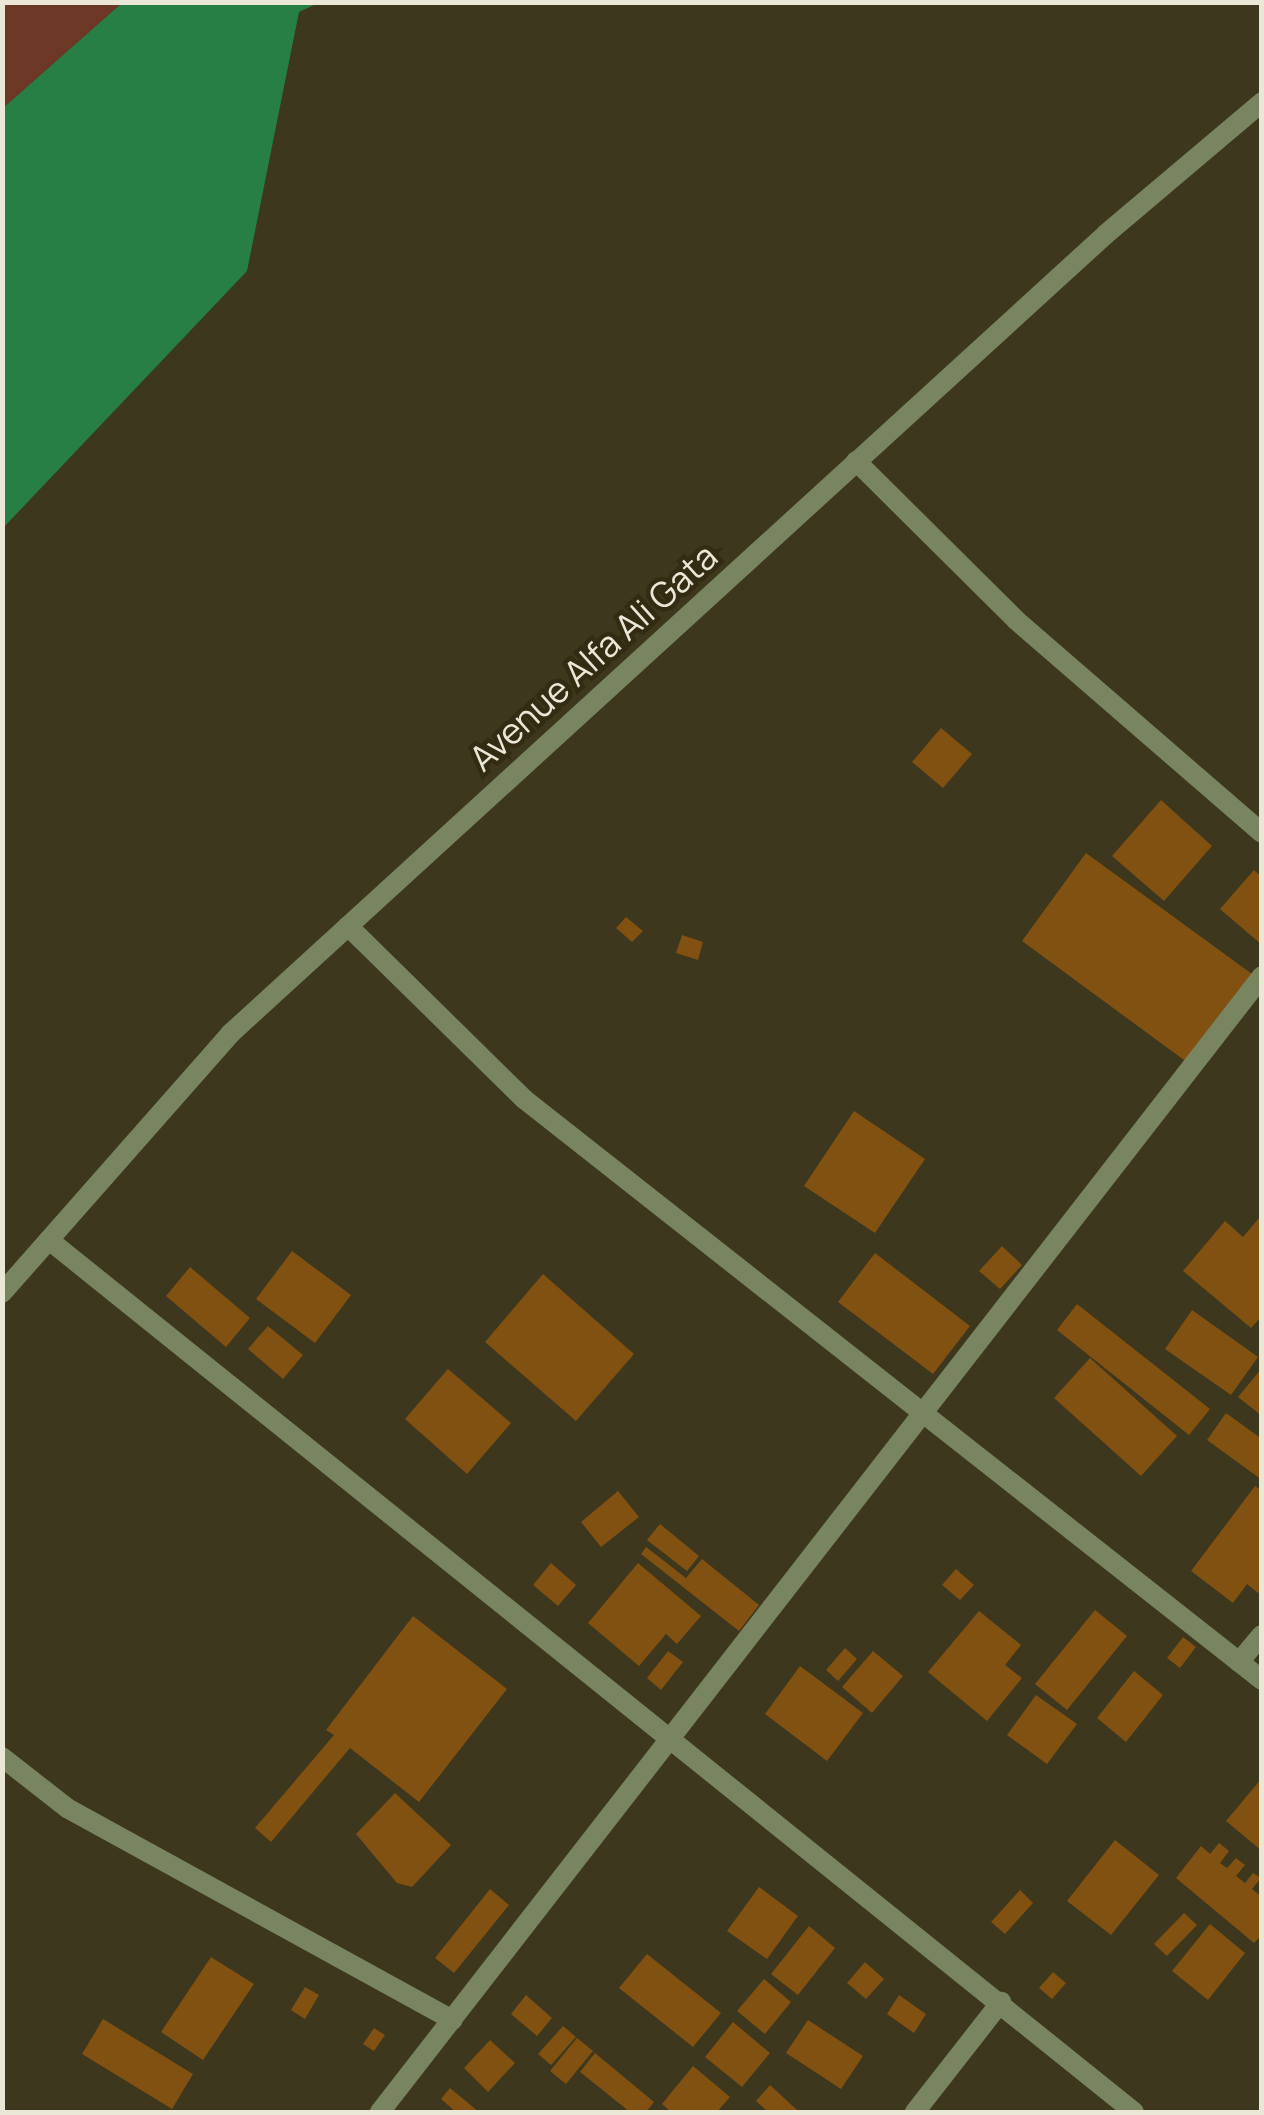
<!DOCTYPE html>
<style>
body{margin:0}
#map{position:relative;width:1264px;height:2115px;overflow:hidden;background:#3d371d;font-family:Manrope,sans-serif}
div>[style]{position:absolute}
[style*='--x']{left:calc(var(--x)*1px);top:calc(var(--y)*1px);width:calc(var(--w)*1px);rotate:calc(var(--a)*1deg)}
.green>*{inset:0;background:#6d3725}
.water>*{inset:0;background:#277f45}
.building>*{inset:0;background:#815111}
.minor>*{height:20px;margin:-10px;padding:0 10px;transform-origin:10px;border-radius:10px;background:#798560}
.tertiary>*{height:20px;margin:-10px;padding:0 10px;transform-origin:10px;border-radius:10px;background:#798560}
span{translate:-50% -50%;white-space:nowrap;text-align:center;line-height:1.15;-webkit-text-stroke:9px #332c13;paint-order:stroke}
.street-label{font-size:35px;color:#ebe7d7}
.frame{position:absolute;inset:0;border:5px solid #ebe7d7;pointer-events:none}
</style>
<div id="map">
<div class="green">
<i style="clip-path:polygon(3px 3px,122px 3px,3px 108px)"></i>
</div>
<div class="water">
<i style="clip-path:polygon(122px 3px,318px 3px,299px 12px,247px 271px,3px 528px,3px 108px)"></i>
</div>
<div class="building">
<i style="clip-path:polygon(941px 728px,972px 754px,943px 788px,912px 762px)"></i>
<i style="clip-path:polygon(1161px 800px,1212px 846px,1164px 901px,1112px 856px)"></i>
<i style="clip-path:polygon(1086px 853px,1252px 974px,1188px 1063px,1022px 941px)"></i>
<i style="clip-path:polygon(1254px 870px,1262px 877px,1262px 945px,1220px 909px)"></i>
<i style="clip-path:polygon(626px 917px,643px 931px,632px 942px,616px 928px)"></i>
<i style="clip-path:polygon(682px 935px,703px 942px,698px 960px,676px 953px)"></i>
<i style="clip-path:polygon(854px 1111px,925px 1159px,875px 1233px,804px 1186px)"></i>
<i style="clip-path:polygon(1259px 1218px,1262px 1316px,1251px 1328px,1183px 1271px,1225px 1221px,1243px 1237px)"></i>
<i style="clip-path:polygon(1002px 1246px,1022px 1265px,1000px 1289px,979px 1271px)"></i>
<i style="clip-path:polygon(292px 1251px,351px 1295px,315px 1343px,256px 1299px)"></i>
<i style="clip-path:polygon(875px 1253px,970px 1326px,933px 1374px,838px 1302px)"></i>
<i style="clip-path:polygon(190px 1267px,250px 1318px,226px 1347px,166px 1296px)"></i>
<i style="clip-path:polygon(543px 1274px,634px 1354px,576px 1421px,485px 1342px)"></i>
<i style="clip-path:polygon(1077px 1304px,1210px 1409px,1189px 1435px,1057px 1330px)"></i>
<i style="clip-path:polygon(1192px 1310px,1258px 1357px,1231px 1395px,1165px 1349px)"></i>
<i style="clip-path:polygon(268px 1326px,303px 1355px,283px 1379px,248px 1349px)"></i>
<i style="clip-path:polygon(1090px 1358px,1177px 1436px,1141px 1476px,1054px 1398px)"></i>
<i style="clip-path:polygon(1262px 1368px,1262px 1416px,1238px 1397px)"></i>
<i style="clip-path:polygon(448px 1369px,511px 1423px,467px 1474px,405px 1419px)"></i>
<i style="clip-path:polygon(1226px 1413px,1262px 1439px,1262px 1480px,1207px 1440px)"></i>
<i style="clip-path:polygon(1255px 1486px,1262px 1491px,1262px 1589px,1258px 1593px,1247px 1584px,1233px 1603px,1191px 1571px)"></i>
<i style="clip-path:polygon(618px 1491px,639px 1517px,601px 1547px,581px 1522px)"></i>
<i style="clip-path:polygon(660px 1524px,699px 1556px,687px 1571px,647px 1540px)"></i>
<i style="clip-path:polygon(646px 1547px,686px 1578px,702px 1559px,759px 1605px,739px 1631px,641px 1554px)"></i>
<i style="clip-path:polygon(551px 1563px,576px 1585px,558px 1606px,533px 1585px)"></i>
<i style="clip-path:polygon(638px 1563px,701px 1616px,677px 1644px,666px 1634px,639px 1666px,588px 1623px)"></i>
<i style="clip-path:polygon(956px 1569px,974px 1585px,960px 1600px,942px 1585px)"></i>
<i style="clip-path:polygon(1095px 1610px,1127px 1636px,1067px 1710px,1035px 1684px)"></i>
<i style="clip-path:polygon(979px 1611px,1021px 1645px,1005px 1665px,1022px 1678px,987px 1721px,928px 1672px)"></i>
<i style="clip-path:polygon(413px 1616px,507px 1689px,419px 1802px,350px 1748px,271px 1842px,255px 1828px,334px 1735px,326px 1730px)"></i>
<i style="clip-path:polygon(1183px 1637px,1196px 1647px,1180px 1668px,1167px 1658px)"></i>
<i style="clip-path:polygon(845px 1648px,857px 1659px,838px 1681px,826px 1670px)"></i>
<i style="clip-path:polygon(668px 1651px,683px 1662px,661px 1690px,647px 1678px)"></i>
<i style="clip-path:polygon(873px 1651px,903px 1676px,872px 1713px,842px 1687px)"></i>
<i style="clip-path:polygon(800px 1666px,863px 1713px,827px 1761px,765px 1714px)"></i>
<i style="clip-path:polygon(1134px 1671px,1163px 1695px,1126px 1742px,1097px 1718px)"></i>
<i style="clip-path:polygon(1036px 1695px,1077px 1724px,1047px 1764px,1007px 1735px)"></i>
<i style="clip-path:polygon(1262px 1778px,1262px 1851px,1226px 1821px)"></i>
<i style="clip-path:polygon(395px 1793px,451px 1845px,412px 1887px,397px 1883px,356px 1834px)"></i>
<i style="clip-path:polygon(1115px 1840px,1159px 1875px,1111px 1935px,1067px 1901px)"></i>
<i style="clip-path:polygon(1219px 1843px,1229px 1851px,1220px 1863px,1227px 1868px,1236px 1858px,1245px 1865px,1236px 1876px,1245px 1883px,1253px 1873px,1261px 1878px,1252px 1889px,1262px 1897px,1262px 1935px,1254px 1943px,1176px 1878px,1201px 1846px,1210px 1854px)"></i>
<i style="clip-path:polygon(759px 1887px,798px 1916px,767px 1959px,727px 1931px)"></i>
<i style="clip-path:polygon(490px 1889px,509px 1905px,454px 1973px,435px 1958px)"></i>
<i style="clip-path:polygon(1020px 1890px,1033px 1903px,1005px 1934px,991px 1922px)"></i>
<i style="clip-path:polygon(1184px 1913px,1197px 1925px,1167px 1956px,1154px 1944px)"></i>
<i style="clip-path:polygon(1210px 1924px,1245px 1953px,1208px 2000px,1172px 1971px)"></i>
<i style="clip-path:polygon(809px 1926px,835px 1948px,798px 1995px,771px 1974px)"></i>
<i style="clip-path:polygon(647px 1954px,721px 2013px,693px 2047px,619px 1988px)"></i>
<i style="clip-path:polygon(211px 1957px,254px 1984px,203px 2060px,161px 2032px)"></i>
<i style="clip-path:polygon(865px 1962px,884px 1979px,866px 1999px,847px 1983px)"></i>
<i style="clip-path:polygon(1053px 1972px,1066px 1983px,1052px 1999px,1039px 1988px)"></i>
<i style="clip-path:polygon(764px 1979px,791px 2002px,765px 2034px,737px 2011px)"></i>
<i style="clip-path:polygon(305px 1987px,319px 1995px,305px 2019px,291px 2010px)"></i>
<i style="clip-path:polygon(526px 1995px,552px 2018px,537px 2036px,511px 2014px)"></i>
<i style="clip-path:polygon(899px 1995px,926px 2014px,914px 2033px,887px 2014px)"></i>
<i style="clip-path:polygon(103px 2019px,193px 2074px,172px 2109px,82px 2054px)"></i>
<i style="clip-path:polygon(808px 2020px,863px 2056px,841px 2089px,786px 2053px)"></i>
<i style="clip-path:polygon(733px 2022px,770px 2053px,742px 2087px,705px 2057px)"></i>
<i style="clip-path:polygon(563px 2026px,576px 2037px,551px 2065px,538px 2054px)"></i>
<i style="clip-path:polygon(374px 2028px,385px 2035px,374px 2051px,363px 2044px)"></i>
<i style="clip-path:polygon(577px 2038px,593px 2051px,566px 2084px,550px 2071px)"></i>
<i style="clip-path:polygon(490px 2040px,515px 2063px,488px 2092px,464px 2068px)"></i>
<i style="clip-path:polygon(595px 2053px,654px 2102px,646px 2112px,630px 2112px,580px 2072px)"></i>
<i style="clip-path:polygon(693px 2066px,730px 2097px,717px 2112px,671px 2112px,662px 2104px)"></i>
<i style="clip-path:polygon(770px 2085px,797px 2110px,795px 2112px,768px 2112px,756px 2101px)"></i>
<i style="clip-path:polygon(450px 2088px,479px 2112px,456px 2112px,441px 2099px)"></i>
</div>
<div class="minor">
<i style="--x:856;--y:461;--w:226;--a:44.8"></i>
<i style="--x:1016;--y:620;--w:325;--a:40.9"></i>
<i style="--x:348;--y:926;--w:247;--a:44.5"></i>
<i style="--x:524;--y:1099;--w:939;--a:38.21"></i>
<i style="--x:49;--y:1240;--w:1392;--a:38.79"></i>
<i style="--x:1239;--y:1662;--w:35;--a:-50"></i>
<i style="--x:2;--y:1757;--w:83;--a:38.1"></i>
<i style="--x:67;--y:1808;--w:440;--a:28.8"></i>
<i style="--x:380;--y:2112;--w:1438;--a:-52.17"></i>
<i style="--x:915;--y:2112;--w:140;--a:-52"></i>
</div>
<div class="tertiary">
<i style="--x:2;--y:1293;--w:345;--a:-48.6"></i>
<i style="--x:230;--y:1034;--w:1186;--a:-42.4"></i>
<i style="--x:1106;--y:234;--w:204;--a:-40.2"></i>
</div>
<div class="street-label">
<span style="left:593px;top:657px;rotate:-42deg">Avenue Alfa Ali Gata</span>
</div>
<div class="frame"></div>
</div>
